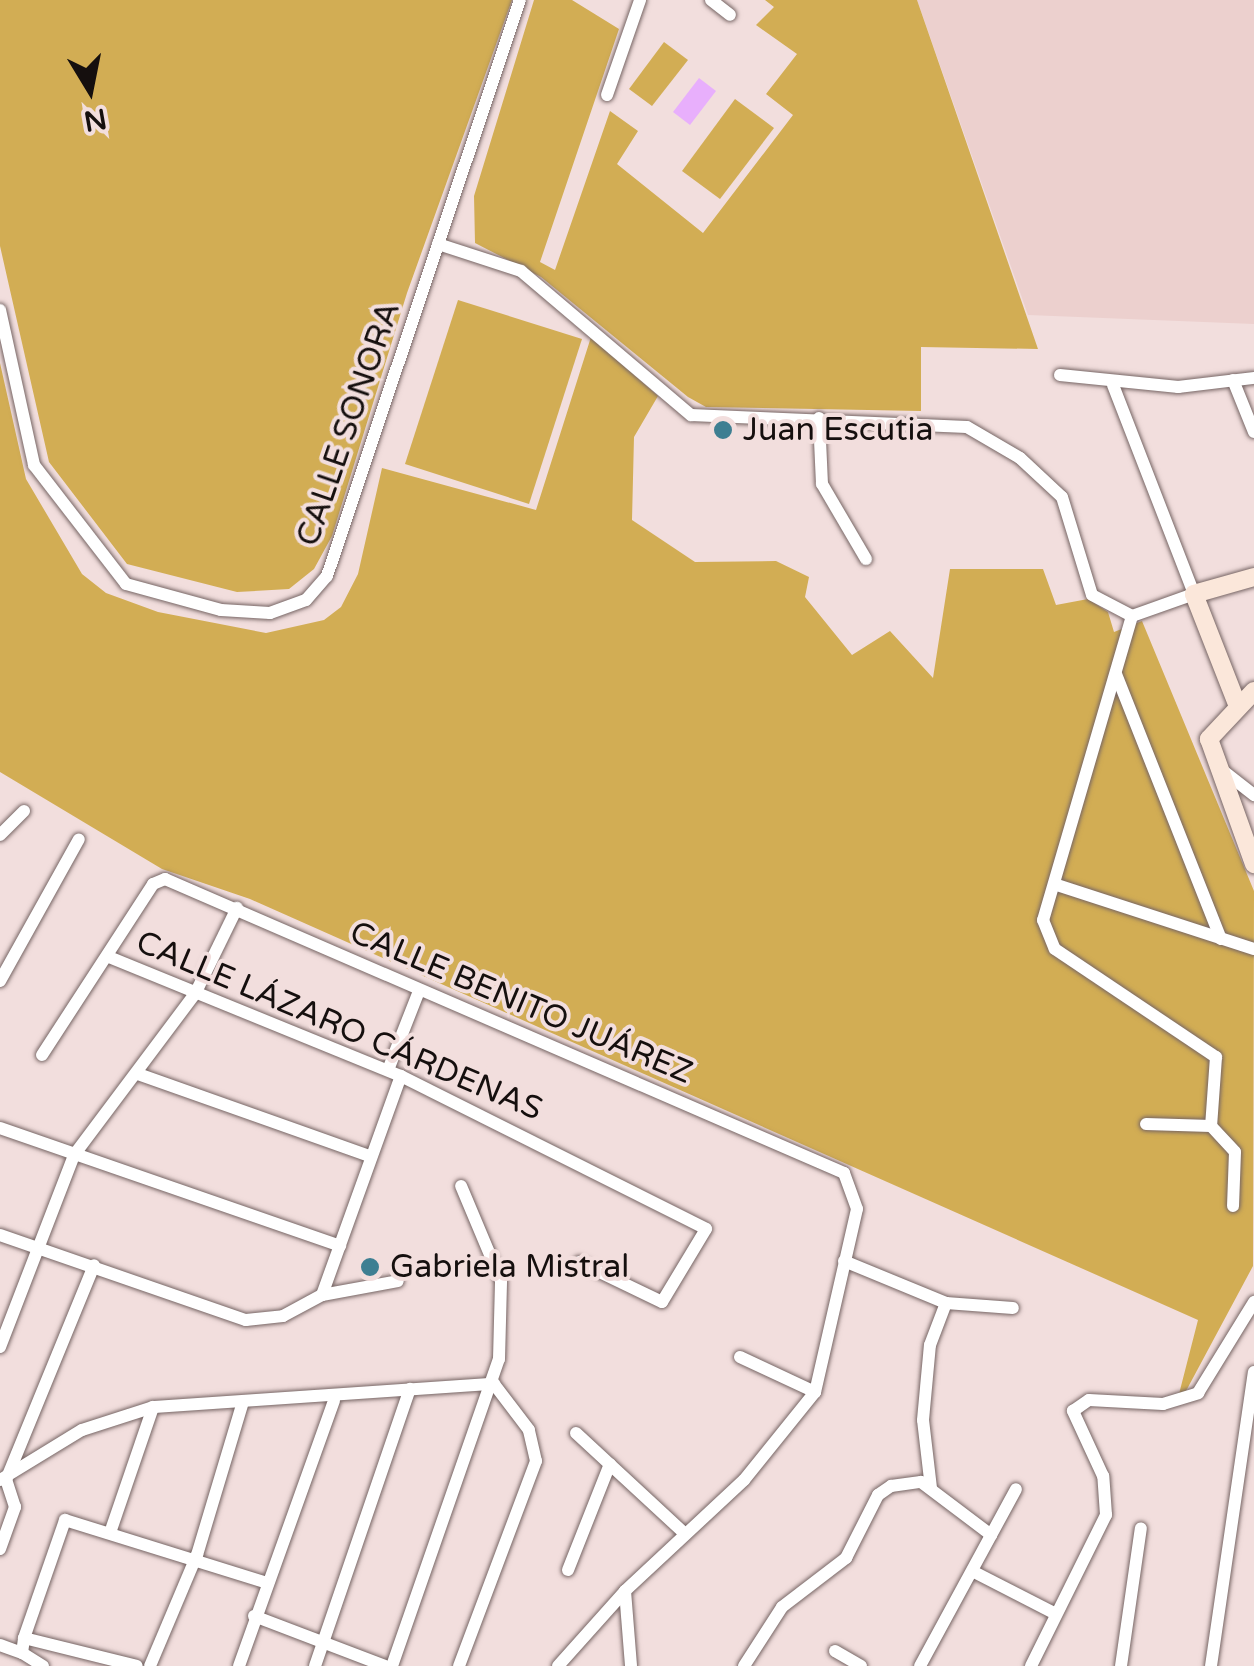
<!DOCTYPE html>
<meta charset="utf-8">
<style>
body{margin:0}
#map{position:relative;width:1254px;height:1666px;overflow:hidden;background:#f2dedd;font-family:"Varela Round",sans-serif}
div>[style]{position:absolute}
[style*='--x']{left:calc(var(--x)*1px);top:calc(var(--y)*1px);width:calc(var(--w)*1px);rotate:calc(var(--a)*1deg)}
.built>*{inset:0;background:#ecd0ce}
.green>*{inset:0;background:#d2ad54}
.water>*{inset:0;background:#e8affc}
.roads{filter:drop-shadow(0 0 2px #766564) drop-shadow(0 0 2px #766564)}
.street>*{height:12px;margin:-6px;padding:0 6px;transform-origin:6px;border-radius:6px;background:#fff}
.secondary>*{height:18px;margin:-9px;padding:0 9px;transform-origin:9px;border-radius:9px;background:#fbe7da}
.dots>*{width:28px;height:28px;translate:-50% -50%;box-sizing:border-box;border:5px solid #f2dedd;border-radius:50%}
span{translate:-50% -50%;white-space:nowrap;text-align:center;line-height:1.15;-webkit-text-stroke:8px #f2dedd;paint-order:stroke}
.street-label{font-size:32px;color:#150f0e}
.poi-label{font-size:32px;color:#150f0e}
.left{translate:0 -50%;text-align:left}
.north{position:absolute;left:40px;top:40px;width:100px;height:100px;-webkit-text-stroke:8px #f2dedd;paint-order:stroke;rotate:170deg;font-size:28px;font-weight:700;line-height:40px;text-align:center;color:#150f0e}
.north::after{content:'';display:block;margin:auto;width:35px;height:45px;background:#150f0e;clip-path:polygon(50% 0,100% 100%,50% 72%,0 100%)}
</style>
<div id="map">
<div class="built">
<i style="clip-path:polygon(917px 0,1254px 0,1254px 324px,1028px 315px)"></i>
</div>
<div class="green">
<i style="clip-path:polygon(0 0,512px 0,407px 293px,332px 536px,314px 569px,289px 589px,237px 592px,127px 564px,49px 462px,0 246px)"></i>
<i style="clip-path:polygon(534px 0,572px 0,619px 29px,540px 262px,555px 270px,610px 111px,638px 131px,617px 164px,703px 233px,793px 115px,766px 94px,797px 54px,756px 25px,774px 7px,765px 0,917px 0,1038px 349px,921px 347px,921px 411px,706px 407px,688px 397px,541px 277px,475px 243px,474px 196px)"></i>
<i style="clip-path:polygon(664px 42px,688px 60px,652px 106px,629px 89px)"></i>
<i style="clip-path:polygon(735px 99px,774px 128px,720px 199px,682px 171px)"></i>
<i style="clip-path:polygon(458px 300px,582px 339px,529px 504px,405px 464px)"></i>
<i style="clip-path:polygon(591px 337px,658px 396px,634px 437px,632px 520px,695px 562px,776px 561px,809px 577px,805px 597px,852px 655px,890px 631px,933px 678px,950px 569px,1043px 569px,1056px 605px,1088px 599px,1108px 612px,1114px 632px,1142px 621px,1254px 891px,1253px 1266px,1186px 1391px,1179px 1394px,1198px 1320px,250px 899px,162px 869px,0 772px,0 363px,26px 479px,82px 574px,106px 593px,158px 612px,266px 633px,324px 620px,341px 607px,358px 574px,382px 468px,536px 510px)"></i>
</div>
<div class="water">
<i style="clip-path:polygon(699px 78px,716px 91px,690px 125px,673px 112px)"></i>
</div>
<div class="roads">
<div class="street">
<i style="--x:711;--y:0;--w:24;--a:38"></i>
<i style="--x:607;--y:95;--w:101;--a:-70.8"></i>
<i style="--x:438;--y:244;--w:87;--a:18"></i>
<i style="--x:521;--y:271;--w:223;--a:40.3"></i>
<i style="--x:691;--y:415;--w:276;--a:2.5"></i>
<i style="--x:967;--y:427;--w:61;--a:30.3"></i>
<i style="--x:1020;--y:458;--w:57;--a:42.9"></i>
<i style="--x:1062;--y:497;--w:102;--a:73"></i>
<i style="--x:1092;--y:595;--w:45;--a:27.7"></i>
<i style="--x:0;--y:310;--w:159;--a:77.6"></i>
<i style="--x:34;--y:465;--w:150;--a:52.3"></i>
<i style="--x:126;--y:584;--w:98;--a:15.3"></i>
<i style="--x:221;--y:610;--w:49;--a:3.5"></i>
<i style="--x:270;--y:613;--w:38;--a:-20"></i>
<i style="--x:306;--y:600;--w:32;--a:-49"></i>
<i style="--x:327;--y:576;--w:607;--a:-71.48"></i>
<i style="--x:1060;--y:375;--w:119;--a:5.8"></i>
<i style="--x:1178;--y:387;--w:77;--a:-6.8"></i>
<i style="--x:1233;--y:380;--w:56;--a:68"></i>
<i style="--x:1113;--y:385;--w:224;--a:68.8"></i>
<i style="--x:1194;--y:594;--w:66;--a:160.5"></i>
<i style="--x:819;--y:418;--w:66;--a:87.4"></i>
<i style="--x:822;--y:484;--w:87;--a:59.6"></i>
<i style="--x:1132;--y:616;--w:317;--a:106.3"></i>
<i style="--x:1043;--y:920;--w:31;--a:68"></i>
<i style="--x:1055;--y:949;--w:194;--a:33.9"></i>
<i style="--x:1216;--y:1057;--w:69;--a:94.1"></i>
<i style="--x:1211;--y:1126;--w:35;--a:47"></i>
<i style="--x:1235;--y:1152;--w:54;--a:92.1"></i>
<i style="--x:1116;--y:674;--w:285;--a:68.4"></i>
<i style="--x:1222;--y:770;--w:41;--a:38"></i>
<i style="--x:0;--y:835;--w:34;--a:-45"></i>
<i style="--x:1057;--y:885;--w:207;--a:18"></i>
<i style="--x:109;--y:957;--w:315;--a:22.2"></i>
<i style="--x:401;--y:1076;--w:341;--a:26.6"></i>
<i style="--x:706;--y:1229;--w:85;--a:121.1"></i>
<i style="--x:662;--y:1302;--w:92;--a:-154.3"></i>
<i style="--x:0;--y:981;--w:162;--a:-60.9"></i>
<i style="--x:42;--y:1055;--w:204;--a:-57"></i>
<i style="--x:153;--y:884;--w:13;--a:-23"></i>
<i style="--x:165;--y:879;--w:740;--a:23.41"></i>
<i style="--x:844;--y:1173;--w:38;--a:70"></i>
<i style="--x:857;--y:1209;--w:188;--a:102.9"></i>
<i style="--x:815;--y:1392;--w:113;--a:128.9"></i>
<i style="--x:744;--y:1480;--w:163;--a:137"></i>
<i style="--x:625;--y:1591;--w:75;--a:85.4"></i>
<i style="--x:388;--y:1070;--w:85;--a:-68.6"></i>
<i style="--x:138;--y:1074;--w:245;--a:19.5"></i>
<i style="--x:1146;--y:1124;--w:65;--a:1.8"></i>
<i style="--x:0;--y:1128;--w:360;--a:19.1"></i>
<i style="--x:0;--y:1235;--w:260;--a:19.1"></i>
<i style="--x:246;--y:1320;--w:37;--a:-6"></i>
<i style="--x:283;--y:1316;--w:44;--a:-28.3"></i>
<i style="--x:322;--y:1295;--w:233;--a:-70.2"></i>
<i style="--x:844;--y:1261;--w:110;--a:22.4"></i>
<i style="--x:946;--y:1303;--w:67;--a:4.3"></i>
<i style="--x:322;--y:1295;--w:77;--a:-10.4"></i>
<i style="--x:0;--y:1347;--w:206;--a:-68.9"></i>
<i style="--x:74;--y:1155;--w:201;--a:-53.1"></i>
<i style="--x:195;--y:994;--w:96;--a:-64"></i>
<i style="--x:740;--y:1357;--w:83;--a:25"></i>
<i style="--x:576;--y:1433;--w:146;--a:42.8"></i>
<i style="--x:0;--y:1480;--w:96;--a:-31.4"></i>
<i style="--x:82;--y:1430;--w:75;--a:-17.9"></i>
<i style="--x:153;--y:1407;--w:342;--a:-3.9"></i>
<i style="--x:931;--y:1488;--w:68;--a:-96.7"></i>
<i style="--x:923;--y:1420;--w:75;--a:-84.7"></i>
<i style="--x:930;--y:1345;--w:45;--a:-69.1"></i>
<i style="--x:111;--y:1530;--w:130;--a:-71.1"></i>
<i style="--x:0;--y:1549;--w:45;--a:-70.3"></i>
<i style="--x:15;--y:1507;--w:28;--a:-108"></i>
<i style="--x:6;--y:1480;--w:232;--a:-67.7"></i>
<i style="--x:568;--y:1570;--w:114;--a:-68.4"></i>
<i style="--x:974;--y:1572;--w:88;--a:27.1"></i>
<i style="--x:254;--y:1616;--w:140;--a:20.9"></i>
<i style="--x:24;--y:1638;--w:116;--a:13.9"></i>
<i style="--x:0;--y:1645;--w:23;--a:20"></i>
<i style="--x:835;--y:1651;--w:30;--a:30"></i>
<i style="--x:43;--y:1666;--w:25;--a:-148"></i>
<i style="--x:22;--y:1653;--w:15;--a:-82"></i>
<i style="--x:24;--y:1638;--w:125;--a:-70.8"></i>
<i style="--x:65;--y:1520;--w:208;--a:17.3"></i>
<i style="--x:150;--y:1666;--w:121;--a:-67.1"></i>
<i style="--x:197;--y:1555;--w:160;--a:-73.3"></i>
<i style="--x:239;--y:1666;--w:282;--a:-70.3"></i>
<i style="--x:315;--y:1666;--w:293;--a:-71.1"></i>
<i style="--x:392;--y:1666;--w:325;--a:-70.8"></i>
<i style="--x:499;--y:1359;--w:78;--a:-88.5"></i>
<i style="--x:501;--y:1281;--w:103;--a:-112.8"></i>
<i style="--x:459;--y:1666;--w:219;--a:-69.4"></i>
<i style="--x:536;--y:1461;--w:32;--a:-103"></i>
<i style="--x:529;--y:1430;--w:58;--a:-127.3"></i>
<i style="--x:558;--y:1666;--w:101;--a:-48.2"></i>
<i style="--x:744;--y:1666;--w:70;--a:-57.2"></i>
<i style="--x:782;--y:1607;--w:81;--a:-37.4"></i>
<i style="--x:846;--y:1558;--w:71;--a:-63.1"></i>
<i style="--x:878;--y:1495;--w:16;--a:-35"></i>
<i style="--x:891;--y:1486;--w:30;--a:-8"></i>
<i style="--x:921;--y:1482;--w:88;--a:37.1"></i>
<i style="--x:920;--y:1666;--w:201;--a:-61.5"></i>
<i style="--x:1031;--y:1666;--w:169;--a:-63.6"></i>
<i style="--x:1106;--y:1515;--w:39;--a:-94"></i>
<i style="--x:1103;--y:1476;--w:72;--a:-114.8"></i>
<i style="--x:1073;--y:1411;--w:19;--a:-35"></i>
<i style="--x:1089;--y:1400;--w:74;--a:3.1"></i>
<i style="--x:1163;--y:1404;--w:37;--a:-17"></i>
<i style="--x:1198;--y:1393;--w:107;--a:-58.4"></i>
<i style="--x:1121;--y:1666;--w:139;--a:-81.8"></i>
<i style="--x:1211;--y:1666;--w:297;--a:-81.7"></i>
</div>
<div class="secondary">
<i style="--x:1254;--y:691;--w:66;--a:133.2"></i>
<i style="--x:1209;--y:739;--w:133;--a:70.2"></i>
<i style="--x:1237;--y:704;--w:118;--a:-111.4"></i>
<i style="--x:1194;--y:594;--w:62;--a:-15.8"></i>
</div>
</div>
<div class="dots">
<i style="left:723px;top:430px;background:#3e7f92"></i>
<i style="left:370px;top:1267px;background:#3e7f92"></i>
</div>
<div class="street-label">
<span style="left:349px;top:424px;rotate:-71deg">CALLE SONORA</span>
<span style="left:521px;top:1003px;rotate:23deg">CALLE BENITO JUÁREZ</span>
<span style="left:339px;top:1026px;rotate:23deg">CALLE LÁZARO CÁRDENAS</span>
</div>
<div class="poi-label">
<span class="left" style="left:743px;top:430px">Juan Escutia</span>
<span class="left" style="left:390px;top:1267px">Gabriela Mistral</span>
</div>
<div class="north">N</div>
</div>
